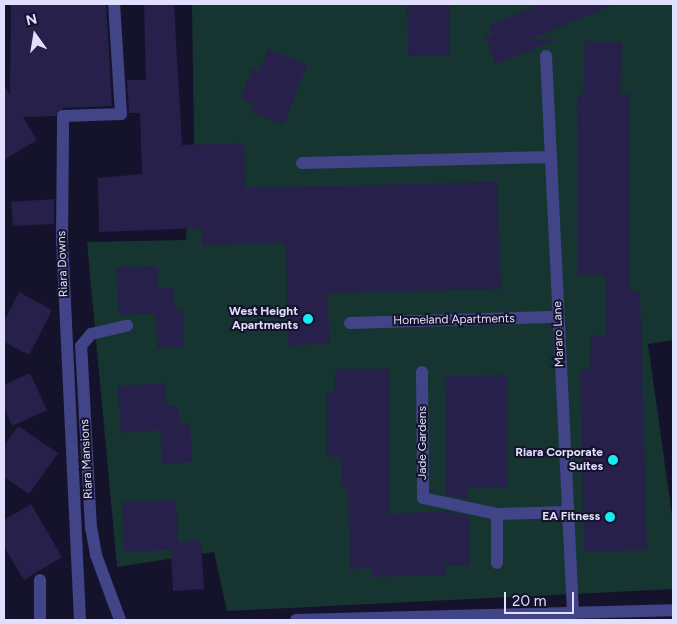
<!DOCTYPE html>
<style>
body{margin:0}
#map{position:relative;width:677px;height:624px;overflow:hidden;background:#15132b;font-family:Figtree,sans-serif}
div>[style]{position:absolute}
[style*='--x']{left:calc(var(--x)*1px);top:calc(var(--y)*1px);width:calc(var(--w)*1px);rotate:calc(var(--a)*1deg)}
.green>*{inset:0;background:#163531}
.building>*{inset:0;background:#26204b}
.minor>*{height:12px;margin:-6px;padding:0 6px;transform-origin:6px;border-radius:6px;background:#414487}
.dots>*{width:14px;height:14px;translate:-50% -50%;box-sizing:border-box;border:2px solid #15132b;border-radius:50%}
span{translate:-50% -50%;white-space:nowrap;text-align:center;line-height:1.15;-webkit-text-stroke:4px #15132b;paint-order:stroke}
.street-label{font-size:12px;color:#e0dffd}
.poi-label{font-size:12px;color:#e0dffd;font-weight:700}
.right{translate:-100% -50%;text-align:right}
.frame{position:absolute;inset:0;border:5px solid #e0dffd;pointer-events:none}
.north{position:absolute;left:10px;top:10px;width:50px;height:50px;-webkit-text-stroke:4px #15132b;paint-order:stroke;rotate:347deg;font-size:14px;font-weight:700;line-height:20px;text-align:center;color:#e0dffd}
.north::after{content:'';display:block;margin:auto;width:18px;height:22px;background:#e0dffd;clip-path:polygon(50% 0,100% 100%,50% 72%,0 100%)}
.scale{position:absolute;left:504px;top:592px;width:70px;height:22px;box-sizing:border-box;border:2px solid #e0dffd;border-top:0;padding-left:6px;font-size:15px;line-height:18px;white-space:nowrap;color:#e0dffd;-webkit-text-stroke:4px #15132b;paint-order:stroke}
</style>
<div id="map">
<div class="green">
<i style="clip-path:polygon(192px 4px,673px 4px,673px 340px,648px 344px,673px 523px,673px 589px,227px 611px,214px 552px,117px 567px,87px 242px,186px 240px,194px 140px)"></i>
</div>
<div class="building">
<i style="clip-path:polygon(106px 4px,112px 106px,63px 108px,55px 116px,23px 117px,37px 140px,4px 160px,4px 85px,10px 95px,11px 5px)"></i>
<i style="clip-path:polygon(144px 4px,174px 4px,182px 145px,244px 143px,245px 188px,497px 182px,501px 289px,328px 293px,329px 344px,288px 345px,286px 243px,202px 245px,202px 228px,99px 232px,98px 178px,142px 174px,140px 113px,129px 113px,127px 80px,146px 80px)"></i>
<i style="clip-path:polygon(407px 4px,450px 4px,450px 55px,408px 56px)"></i>
<i style="clip-path:polygon(542px 4px,616px 4px,531px 39px,556px 40px,496px 64px,485px 37px,493px 34px,489px 25px)"></i>
<i style="clip-path:polygon(585px 41px,622px 42px,620px 94px,629px 94px,630px 291px,640px 291px,647px 550px,584px 552px,580px 369px,590px 369px,591px 335px,605px 336px,605px 275px,578px 275px,577px 95px,583px 95px)"></i>
<i style="clip-path:polygon(268px 49px,307px 64px,284px 125px,251px 112px,254px 105px,241px 97px,252px 69px,259px 72px)"></i>
<i style="clip-path:polygon(54px 199px,54px 224px,13px 226px,11px 202px)"></i>
<i style="clip-path:polygon(157px 266px,158px 288px,174px 288px,175px 309px,183px 309px,184px 347px,157px 348px,156px 313px,119px 315px,116px 268px)"></i>
<i style="clip-path:polygon(19px 292px,52px 310px,29px 355px,4px 342px,4px 321px)"></i>
<i style="clip-path:polygon(335px 369px,390px 369px,390px 514px,446px 511px,469px 516px,470px 565px,445px 566px,446px 575px,372px 577px,372px 568px,350px 569px,348px 487px,341px 487px,341px 457px,327px 457px,327px 392px,335px 392px)"></i>
<i style="clip-path:polygon(30px 373px,47px 410px,12px 426px,4px 407px,4px 385px)"></i>
<i style="clip-path:polygon(508px 375px,508px 487px,468px 487px,468px 499px,446px 495px,445px 376px)"></i>
<i style="clip-path:polygon(165px 383px,167px 406px,178px 406px,180px 424px,190px 423px,192px 462px,162px 464px,160px 430px,121px 433px,118px 386px)"></i>
<i style="clip-path:polygon(18px 426px,58px 453px,29px 494px,4px 477px,4px 446px)"></i>
<i style="clip-path:polygon(176px 500px,178px 542px,201px 540px,204px 589px,173px 591px,171px 550px,124px 552px,123px 502px)"></i>
<i style="clip-path:polygon(31px 504px,62px 557px,24px 580px,4px 547px,4px 520px)"></i>
</div>
<div class="minor">
<i style="--x:546;--y:56;--w:558;--a:87.22"></i>
<i style="--x:302;--y:163;--w:249;--a:-1.4"></i>
<i style="--x:350;--y:323;--w:208;--a:-1.7"></i>
<i style="--x:422;--y:372;--w:126;--a:89.5"></i>
<i style="--x:423;--y:498;--w:76;--a:12.2"></i>
<i style="--x:497;--y:514;--w:69;--a:-1.7"></i>
<i style="--x:497;--y:514;--w:49;--a:90"></i>
<i style="--x:40;--y:580;--w:40;--a:90"></i>
<i style="--x:80;--y:620;--w:377;--a:-92.7"></i>
<i style="--x:62;--y:243;--w:127;--a:-89.5"></i>
<i style="--x:63;--y:116;--w:58;--a:-2"></i>
<i style="--x:121;--y:114;--w:110;--a:-93.6"></i>
<i style="--x:120;--y:620;--w:69;--a:-110.3"></i>
<i style="--x:96;--y:555;--w:27;--a:-100"></i>
<i style="--x:91;--y:528;--w:182;--a:-93.1"></i>
<i style="--x:81;--y:346;--w:16;--a:-50"></i>
<i style="--x:91;--y:334;--w:37;--a:-13"></i>
<i style="--x:296;--y:620;--w:377;--a:-1.5"></i>
</div>
<div class="dots">
<i style="left:308px;top:319px;background:#17ebf1"></i>
<i style="left:613px;top:460px;background:#17ebf1"></i>
<i style="left:610px;top:517px;background:#17ebf1"></i>
</div>
<div class="street-label">
<span style="left:63px;top:264px;rotate:-92deg">Riara Downs</span>
<span style="left:454px;top:320px;rotate:-1deg">Homeland Apartments</span>
<span style="left:559px;top:334px;rotate:-92deg">Mararo Lane</span>
<span style="left:423px;top:443px;rotate:-90deg">Jade Gardens</span>
<span style="left:87px;top:459px;rotate:-93deg">Riara Mansions</span>
</div>
<div class="poi-label">
<span class="right" style="left:298px;top:319px">West Height<br>Apartments</span>
<span class="right" style="left:603px;top:460px">Riara Corporate<br>Suites</span>
<span class="right" style="left:600px;top:517px">EA Fitness</span>
</div>
<div class="frame"></div>
<div class="north">N</div>
<div class="scale">20 m</div>
</div>
